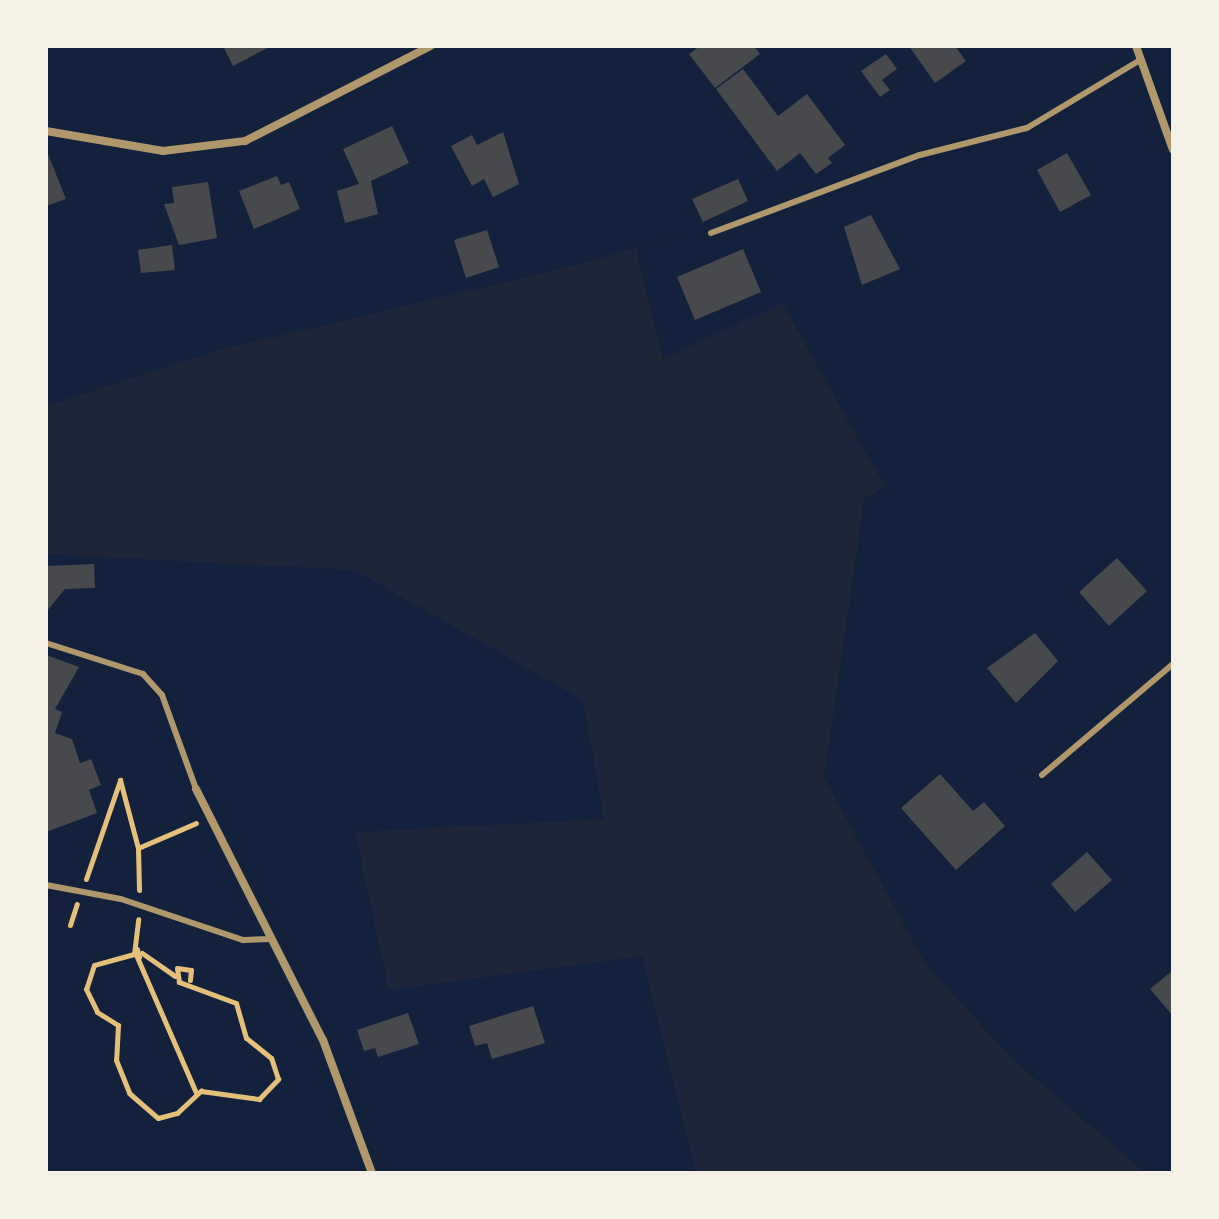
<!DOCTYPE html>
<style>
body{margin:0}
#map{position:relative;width:1219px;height:1219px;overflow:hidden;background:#14213d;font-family:Lato,sans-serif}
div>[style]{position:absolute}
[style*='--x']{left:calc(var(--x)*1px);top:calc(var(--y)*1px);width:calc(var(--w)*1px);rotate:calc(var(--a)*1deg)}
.green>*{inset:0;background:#1d2539}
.building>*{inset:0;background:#48494c}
.path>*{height:5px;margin:-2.5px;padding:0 2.5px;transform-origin:2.5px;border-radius:2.5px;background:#e5c07b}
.service>*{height:6px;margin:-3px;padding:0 3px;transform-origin:3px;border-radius:3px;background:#b1986c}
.minor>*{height:8px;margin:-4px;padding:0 4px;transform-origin:4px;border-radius:4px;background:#b1986c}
span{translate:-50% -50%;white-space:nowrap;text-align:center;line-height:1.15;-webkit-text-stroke:8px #f6f1e7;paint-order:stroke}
.frame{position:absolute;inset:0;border:48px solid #f6f1e7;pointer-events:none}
</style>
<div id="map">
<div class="green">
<i style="clip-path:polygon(697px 229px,636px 249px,663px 359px,782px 303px,885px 487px,864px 499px,824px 778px,926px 965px,1015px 1062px,1146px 1173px,696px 1173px,642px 956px,389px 990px,355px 832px,604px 819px,583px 700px,354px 570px,46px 554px,46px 406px,220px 350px,582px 264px)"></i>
</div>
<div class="building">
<i style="clip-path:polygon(223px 46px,271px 46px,233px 66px)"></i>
<i style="clip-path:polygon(700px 46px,754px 46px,760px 54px,715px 88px,689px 54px)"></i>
<i style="clip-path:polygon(909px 46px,955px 46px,966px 61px,935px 83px)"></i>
<i style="clip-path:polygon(886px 54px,897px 69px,882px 80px,890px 90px,880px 97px,861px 71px)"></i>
<i style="clip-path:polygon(743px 69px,778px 116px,807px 94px,845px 145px,828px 158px,832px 163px,816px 174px,800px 153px,777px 171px,716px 89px)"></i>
<i style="clip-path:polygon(392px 126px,409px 163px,371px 181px,378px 214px,345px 223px,337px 191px,359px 184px,343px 149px)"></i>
<i style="clip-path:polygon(503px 132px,519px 184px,493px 197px,484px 179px,472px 186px,451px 146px,472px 135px,477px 145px)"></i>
<i style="clip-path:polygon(46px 149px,66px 199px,46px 206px)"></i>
<i style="clip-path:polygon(1067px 153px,1091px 195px,1060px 212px,1037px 170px)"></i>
<i style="clip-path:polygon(277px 176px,281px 185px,289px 182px,300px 209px,254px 229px,239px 191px)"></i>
<i style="clip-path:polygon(738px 179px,748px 201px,703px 222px,692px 199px)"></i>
<i style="clip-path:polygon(208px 182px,217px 238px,179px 245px,164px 204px,174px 203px,172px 187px)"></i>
<i style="clip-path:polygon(871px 215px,900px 269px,862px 285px,844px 227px)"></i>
<i style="clip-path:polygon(487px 230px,499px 267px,466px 278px,454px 240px)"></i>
<i style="clip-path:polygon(172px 245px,175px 270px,141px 273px,138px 250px)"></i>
<i style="clip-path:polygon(743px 249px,761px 292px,695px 320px,677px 277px)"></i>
<i style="clip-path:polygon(1117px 558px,1147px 591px,1109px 626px,1079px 592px)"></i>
<i style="clip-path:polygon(94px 564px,95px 588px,65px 589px,46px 612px,46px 566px)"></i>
<i style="clip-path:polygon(1035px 633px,1058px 661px,1016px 703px,987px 668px)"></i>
<i style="clip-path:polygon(46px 655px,79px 667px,55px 709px,62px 712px,55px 733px,72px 739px,80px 763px,91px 759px,101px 785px,89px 790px,97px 813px,46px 832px)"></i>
<i style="clip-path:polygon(940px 774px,973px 811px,984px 802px,1005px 826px,956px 870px,901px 808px)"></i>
<i style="clip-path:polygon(1087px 852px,1112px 880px,1075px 912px,1051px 884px)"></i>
<i style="clip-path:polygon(1173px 970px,1173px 1016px,1150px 989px)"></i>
<i style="clip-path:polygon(533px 1006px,545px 1043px,492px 1059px,487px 1043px,475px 1046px,469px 1026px)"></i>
<i style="clip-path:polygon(408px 1013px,419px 1044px,378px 1057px,375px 1048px,364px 1051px,357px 1030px)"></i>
</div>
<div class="path">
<i style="--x:138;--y:848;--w:63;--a:-23.3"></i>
<i style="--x:86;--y:879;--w:105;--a:-71"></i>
<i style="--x:120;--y:780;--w:70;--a:75.2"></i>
<i style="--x:138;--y:848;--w:42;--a:88.6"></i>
<i style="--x:70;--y:925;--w:22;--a:-72"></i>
<i style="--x:137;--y:949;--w:8;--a:76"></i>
<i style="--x:139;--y:957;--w:6;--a:-149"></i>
<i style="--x:134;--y:954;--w:35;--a:-83"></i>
<i style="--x:142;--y:953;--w:40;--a:34.9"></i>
<i style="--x:134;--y:954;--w:41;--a:164.6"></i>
<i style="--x:94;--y:965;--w:25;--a:108"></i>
<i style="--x:86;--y:989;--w:25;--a:64"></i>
<i style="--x:97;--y:1012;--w:25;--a:32"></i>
<i style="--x:118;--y:1025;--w:35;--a:93"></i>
<i style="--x:116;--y:1060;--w:35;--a:68"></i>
<i style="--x:129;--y:1093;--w:38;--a:41"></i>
<i style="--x:158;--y:1118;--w:20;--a:-15"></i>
<i style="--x:177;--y:1113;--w:33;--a:-43"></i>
<i style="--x:201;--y:1091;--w:59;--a:7.9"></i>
<i style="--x:259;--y:1099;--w:28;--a:-46"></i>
<i style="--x:278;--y:1079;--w:22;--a:-108"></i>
<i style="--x:271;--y:1058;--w:32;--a:-141"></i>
<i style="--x:246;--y:1038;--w:36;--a:-106"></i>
<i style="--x:236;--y:1003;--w:61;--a:-159.8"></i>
<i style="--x:179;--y:982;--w:14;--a:-98"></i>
<i style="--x:177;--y:968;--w:14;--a:8"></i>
<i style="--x:191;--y:970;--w:10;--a:96"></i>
<i style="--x:137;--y:957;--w:148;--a:66.5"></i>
</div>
<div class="service">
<i style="--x:711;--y:233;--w:223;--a:-20.5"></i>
<i style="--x:920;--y:155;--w:110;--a:-14.2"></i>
<i style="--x:1027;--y:128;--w:132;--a:-31"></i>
<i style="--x:46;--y:643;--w:102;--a:17.7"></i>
<i style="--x:143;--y:674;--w:28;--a:48"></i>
<i style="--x:162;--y:695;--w:100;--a:70.1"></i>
<i style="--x:1042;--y:775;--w:172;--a:-40.3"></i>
<i style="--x:46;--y:885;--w:76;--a:10.6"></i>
<i style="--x:121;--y:899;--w:129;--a:18.6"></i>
<i style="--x:243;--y:940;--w:29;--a:-2"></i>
</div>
<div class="minor">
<i style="--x:1136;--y:46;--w:110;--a:70.4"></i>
<i style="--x:46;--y:131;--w:119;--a:9.7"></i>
<i style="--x:163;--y:151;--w:83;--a:-7"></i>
<i style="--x:245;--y:141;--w:209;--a:-27.1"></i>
<i style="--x:196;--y:789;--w:281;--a:63.2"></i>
<i style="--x:323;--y:1040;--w:142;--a:69.8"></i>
</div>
<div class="frame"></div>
</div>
